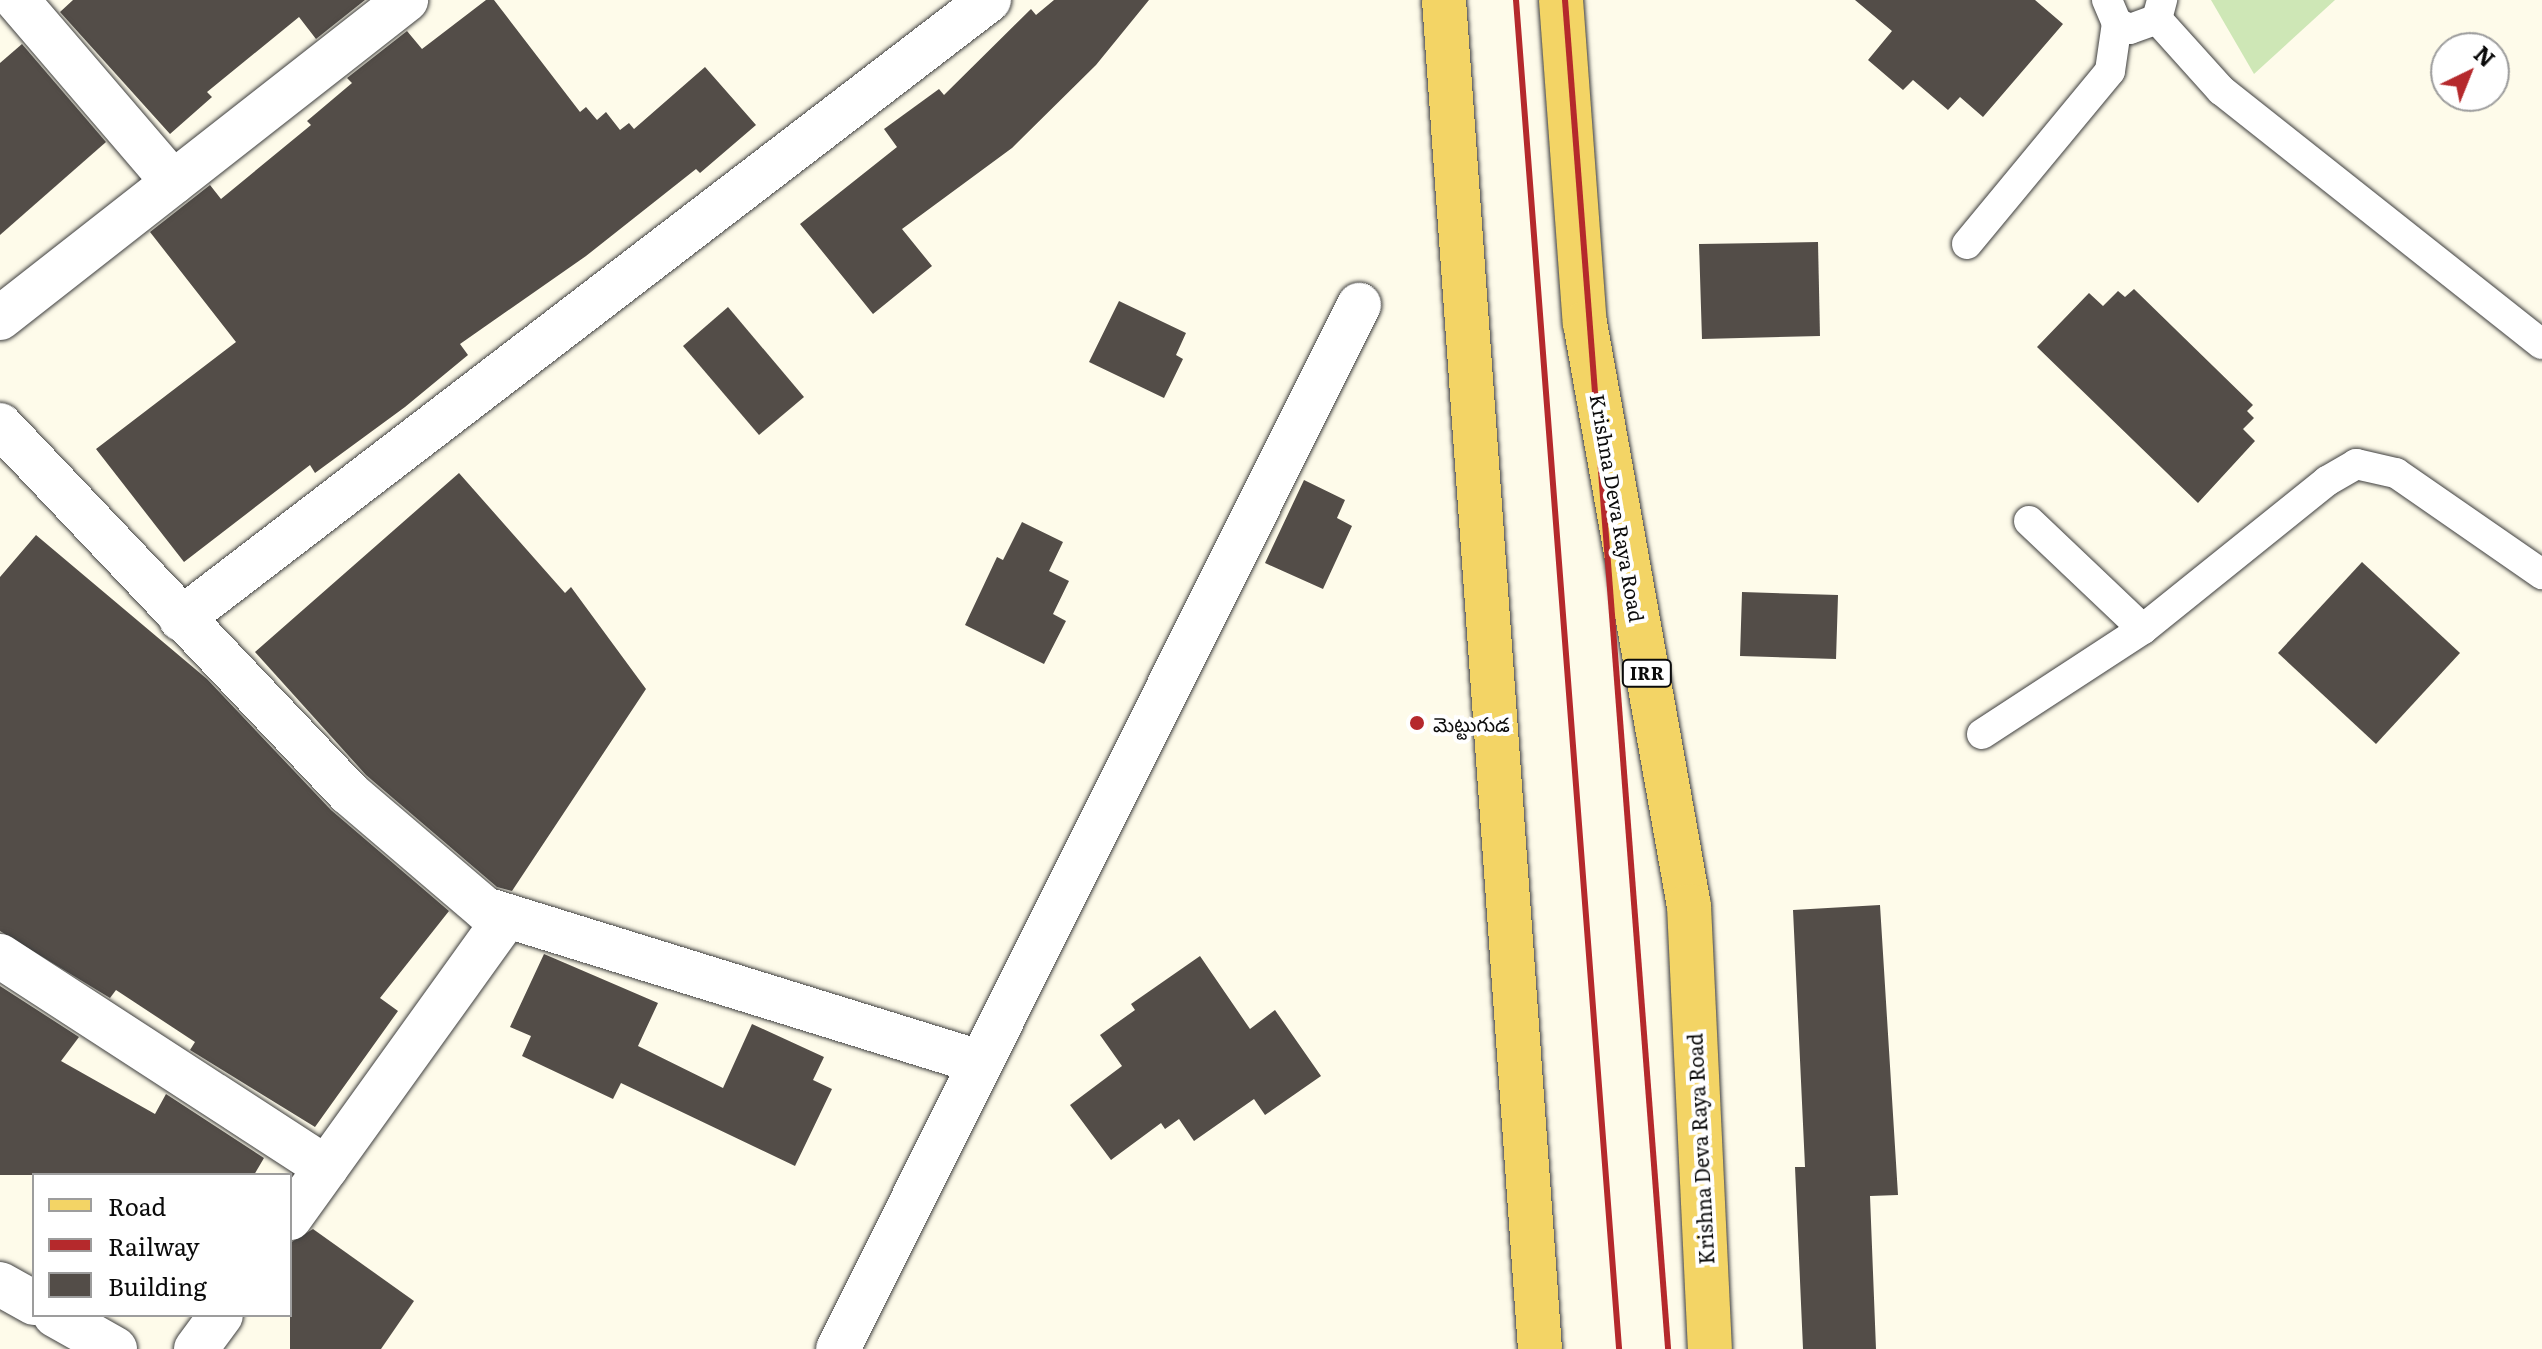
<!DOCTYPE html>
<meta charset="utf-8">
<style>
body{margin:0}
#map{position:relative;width:2542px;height:1349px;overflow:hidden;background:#fefbea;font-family:Literata,"Noto Sans Telugu",serif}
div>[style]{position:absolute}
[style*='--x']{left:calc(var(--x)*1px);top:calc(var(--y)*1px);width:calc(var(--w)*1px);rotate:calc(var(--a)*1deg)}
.green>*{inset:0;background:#cee7b6}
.building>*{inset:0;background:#534d48}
.roads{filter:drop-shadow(0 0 2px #3e3e3e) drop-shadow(0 0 2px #3e3e3e)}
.lane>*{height:30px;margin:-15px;padding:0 15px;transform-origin:15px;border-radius:15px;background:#fff}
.street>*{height:44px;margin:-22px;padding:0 22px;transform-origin:22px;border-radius:22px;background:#fff}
.primary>*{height:44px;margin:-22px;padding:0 22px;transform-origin:22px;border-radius:22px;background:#f3d465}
.rail>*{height:6px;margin:-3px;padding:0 3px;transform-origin:3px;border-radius:3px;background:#b5292c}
.dots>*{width:22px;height:22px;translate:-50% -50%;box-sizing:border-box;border:4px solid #fff;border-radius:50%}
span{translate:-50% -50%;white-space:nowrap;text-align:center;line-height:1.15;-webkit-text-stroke:8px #fff;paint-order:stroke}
.shield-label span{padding:2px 6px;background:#fff;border:2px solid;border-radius:6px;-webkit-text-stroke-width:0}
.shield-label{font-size:18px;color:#0b0b0b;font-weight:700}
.street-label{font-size:20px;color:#0b0b0b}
.poi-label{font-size:20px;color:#0b0b0b}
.left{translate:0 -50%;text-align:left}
.legend{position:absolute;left:32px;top:1173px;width:260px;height:144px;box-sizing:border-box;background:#fff;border:2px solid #9d9d9d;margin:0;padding:10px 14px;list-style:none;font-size:24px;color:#0b0b0b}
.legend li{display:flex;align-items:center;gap:16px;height:40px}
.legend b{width:40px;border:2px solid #9d9d9d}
.north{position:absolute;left:2430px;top:32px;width:80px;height:80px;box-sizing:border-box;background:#fff;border:2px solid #9d9d9d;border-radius:50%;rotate:43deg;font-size:22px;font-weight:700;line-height:32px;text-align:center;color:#0b0b0b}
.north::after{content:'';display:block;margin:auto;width:28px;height:36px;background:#b5292c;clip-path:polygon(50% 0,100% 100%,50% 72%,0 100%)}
</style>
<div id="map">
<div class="green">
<i style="clip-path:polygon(2211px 0,2335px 0,2254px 74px)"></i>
</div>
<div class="building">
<i style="clip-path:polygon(73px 0,365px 0,316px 39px,299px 17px,207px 92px,212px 97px,170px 134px,60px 12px)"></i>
<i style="clip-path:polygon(486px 0,494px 0,580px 112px,586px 107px,597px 120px,606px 112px,620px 130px,629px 123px,634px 129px,705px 67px,756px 125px,700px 173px,696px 169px,586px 256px,460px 344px,468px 355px,405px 407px,315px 473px,310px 465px,184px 562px,96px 449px,236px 342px,150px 232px,210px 185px,221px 199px,311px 125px,307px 121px,352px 83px,347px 78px,407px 31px,422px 49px)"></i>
<i style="clip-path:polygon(1054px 0,1149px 0,1096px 65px,1012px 148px,902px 229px,932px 266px,873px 314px,800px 224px,897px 147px,884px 129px,939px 89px,944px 95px,1031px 9px,1036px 15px)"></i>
<i style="clip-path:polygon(1855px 0,2035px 0,2063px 24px,1983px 117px,1960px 97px,1948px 110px,1913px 80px,1903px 90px,1868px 60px,1892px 31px)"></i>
<i style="clip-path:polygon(22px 44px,106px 142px,0 235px,0 63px)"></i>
<i style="clip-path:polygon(1818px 242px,1820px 336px,1702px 339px,1699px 244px)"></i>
<i style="clip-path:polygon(2134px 289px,2253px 405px,2247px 411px,2254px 418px,2243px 429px,2255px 441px,2198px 503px,2037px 347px,2089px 293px,2103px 306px,2118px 291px,2125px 297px)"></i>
<i style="clip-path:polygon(1119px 301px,1186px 333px,1176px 355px,1183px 359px,1164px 398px,1089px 362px)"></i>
<i style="clip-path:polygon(728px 307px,804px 397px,759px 435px,683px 346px)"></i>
<i style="clip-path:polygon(459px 473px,565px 593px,571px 587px,646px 689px,512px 891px,497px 887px,366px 775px,255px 652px)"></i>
<i style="clip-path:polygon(1304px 480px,1345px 500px,1337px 518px,1352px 526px,1323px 589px,1265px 563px)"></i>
<i style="clip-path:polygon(1022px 522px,1063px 542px,1049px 571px,1069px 581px,1053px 614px,1066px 621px,1044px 664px,965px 625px,997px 557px,1003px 560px)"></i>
<i style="clip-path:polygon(36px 535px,207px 679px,331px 810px,449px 911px,380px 998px,398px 1011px,315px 1127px,190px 1050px,195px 1042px,116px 990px,110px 998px,0 931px,0 577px)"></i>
<i style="clip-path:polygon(2362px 562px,2460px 653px,2376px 744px,2278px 653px)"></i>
<i style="clip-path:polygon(1742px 592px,1838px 595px,1836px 659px,1740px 656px)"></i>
<i style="clip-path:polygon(1880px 905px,1898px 1195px,1870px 1196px,1876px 1349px,1803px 1349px,1795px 1167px,1805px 1167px,1793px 910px)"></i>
<i style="clip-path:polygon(544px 954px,658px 1003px,638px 1046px,723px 1088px,752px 1024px,824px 1057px,813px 1080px,832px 1089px,795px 1166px,621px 1083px,613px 1099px,522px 1056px,531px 1036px,510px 1027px)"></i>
<i style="clip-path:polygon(1200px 956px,1250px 1029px,1275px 1010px,1321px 1076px,1265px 1115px,1254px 1099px,1194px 1141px,1179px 1119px,1165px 1129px,1161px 1123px,1111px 1160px,1070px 1105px,1122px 1066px,1100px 1035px,1135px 1010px,1131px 1004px)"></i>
<i style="clip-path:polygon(0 986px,79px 1037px,61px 1061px,155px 1114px,166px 1094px,264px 1158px,254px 1175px,0 1175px)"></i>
<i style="clip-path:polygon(313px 1229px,414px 1301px,381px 1349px,290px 1349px,290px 1243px)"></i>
</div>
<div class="roads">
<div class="lane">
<i style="--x:2107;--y:0;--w:25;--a:67"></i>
<i style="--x:2117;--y:23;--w:14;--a:25"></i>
<i style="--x:2130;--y:29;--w:29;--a:-20"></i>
<i style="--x:2157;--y:19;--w:20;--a:-75"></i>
<i style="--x:2157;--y:19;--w:96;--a:48"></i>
<i style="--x:2221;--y:90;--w:409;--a:38.4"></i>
<i style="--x:1967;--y:244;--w:224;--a:-50.4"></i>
<i style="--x:2110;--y:71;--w:49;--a:-81.7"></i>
<i style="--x:2029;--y:521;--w:157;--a:43.5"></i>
<i style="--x:1982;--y:734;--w:192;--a:-33.1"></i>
<i style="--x:2143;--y:629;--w:236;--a:-38.8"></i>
<i style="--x:2327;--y:481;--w:34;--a:-30"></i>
<i style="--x:2356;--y:464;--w:41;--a:12.7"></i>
<i style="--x:2396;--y:473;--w:178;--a:34.7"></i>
</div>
<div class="street">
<i style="--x:17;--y:0;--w:240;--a:49.4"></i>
<i style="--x:0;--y:318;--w:516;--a:-38.07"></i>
<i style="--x:0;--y:425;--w:507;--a:46.52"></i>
<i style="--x:349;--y:793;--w:179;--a:40.5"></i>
<i style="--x:485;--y:909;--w:517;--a:17.21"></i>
<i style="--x:181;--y:619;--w:1018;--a:-37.46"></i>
<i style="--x:0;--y:956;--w:389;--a:33"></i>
<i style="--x:290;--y:1218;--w:372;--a:-54.3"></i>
<i style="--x:0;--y:1284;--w:39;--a:29"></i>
<i style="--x:55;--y:1315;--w:69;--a:29.5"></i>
<i style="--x:196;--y:1349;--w:42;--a:-53.7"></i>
<i style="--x:838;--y:1349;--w:1167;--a:-63.48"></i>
</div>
<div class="primary">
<i style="--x:1444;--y:0;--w:1352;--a:85.93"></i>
<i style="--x:1561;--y:0;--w:324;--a:85.8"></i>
<i style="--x:1585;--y:323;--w:592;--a:79.89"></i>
<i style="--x:1689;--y:906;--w:443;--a:87.3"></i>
</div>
</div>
<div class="rail">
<i style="--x:1516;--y:0;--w:1353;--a:85.63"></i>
<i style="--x:1565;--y:0;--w:1353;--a:85.63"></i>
</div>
<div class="dots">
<i style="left:1417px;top:723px;background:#b5292c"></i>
</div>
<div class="shield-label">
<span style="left:1647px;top:673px">IRR</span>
</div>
<div class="street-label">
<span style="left:1618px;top:508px;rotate:80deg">Krishna Deva Raya Road</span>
<span style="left:1700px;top:1149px;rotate:-93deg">Krishna Deva Raya Road</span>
</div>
<div class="poi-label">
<span class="left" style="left:1433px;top:723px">మెట్టుగుడ</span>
</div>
<ul class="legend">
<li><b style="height:10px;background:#f3d465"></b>Road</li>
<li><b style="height:10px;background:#b5292c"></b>Railway</li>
<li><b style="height:22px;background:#534d48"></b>Building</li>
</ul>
<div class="north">N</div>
</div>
